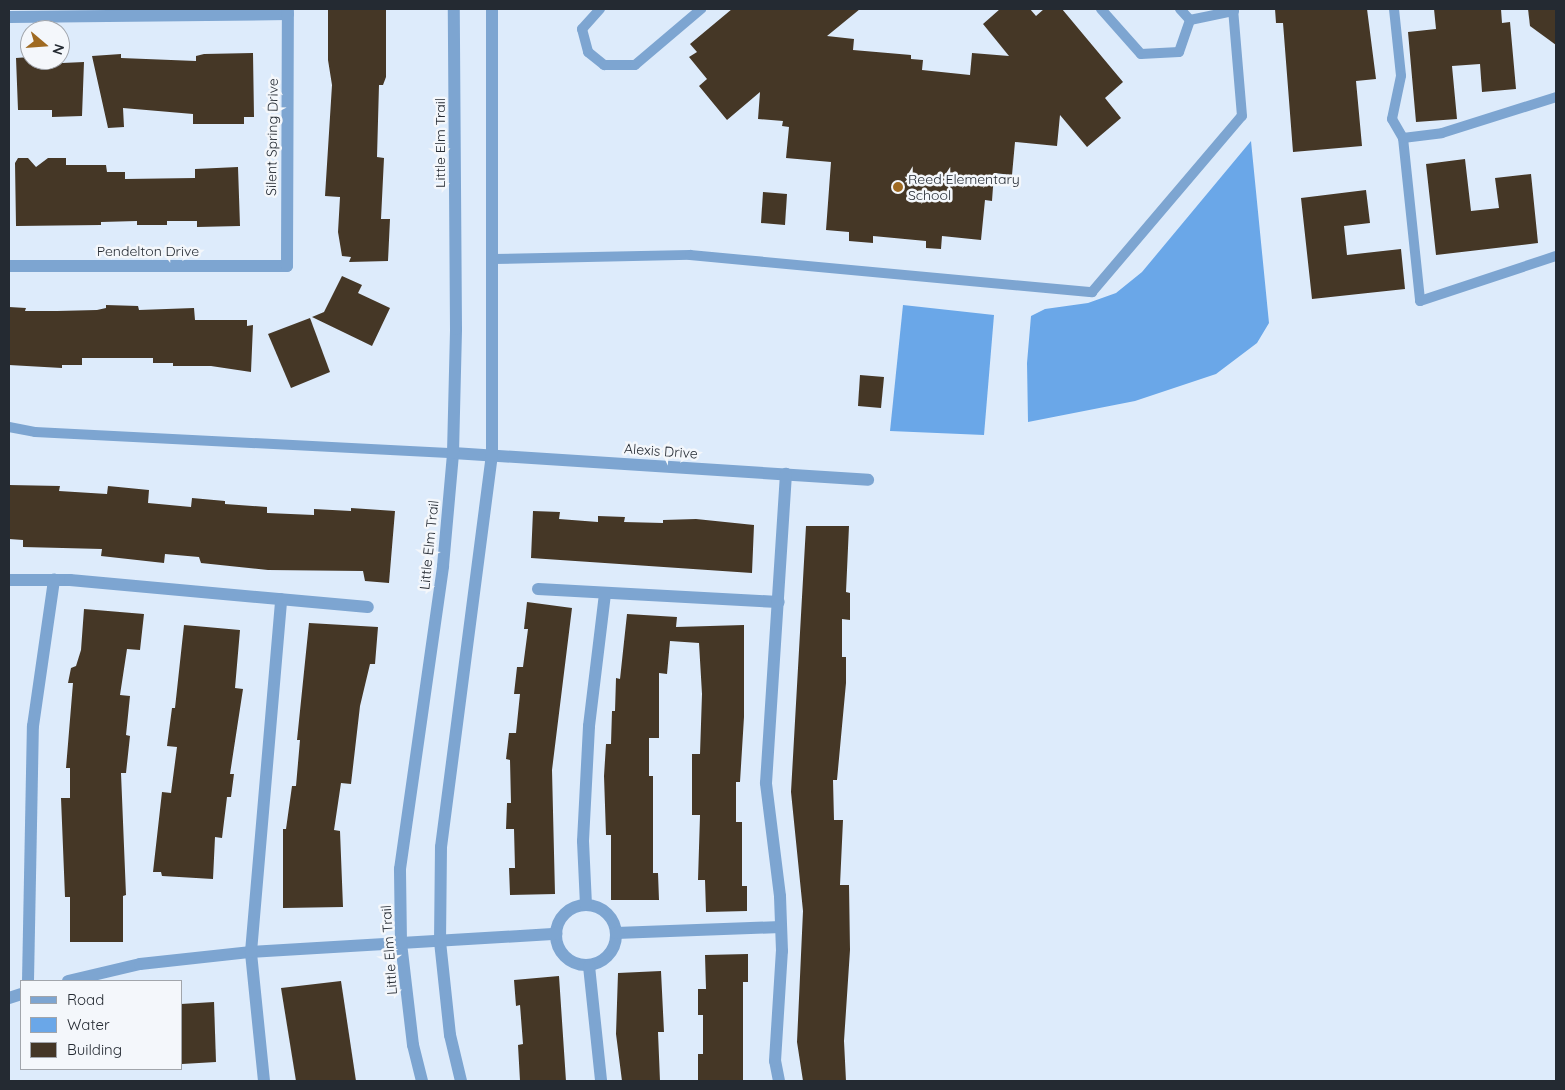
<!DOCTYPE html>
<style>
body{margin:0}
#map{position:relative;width:1565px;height:1090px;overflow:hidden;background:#ddebfb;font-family:Quicksand,sans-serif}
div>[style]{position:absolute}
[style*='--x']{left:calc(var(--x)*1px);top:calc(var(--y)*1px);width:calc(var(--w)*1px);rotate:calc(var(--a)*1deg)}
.water>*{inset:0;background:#6aa7e8}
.building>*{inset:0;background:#453726}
.service>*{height:10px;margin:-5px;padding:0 5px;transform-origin:5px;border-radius:5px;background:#7da5d1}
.minor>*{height:12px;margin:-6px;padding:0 6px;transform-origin:6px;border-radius:6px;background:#7da5d1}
.minor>.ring{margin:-6px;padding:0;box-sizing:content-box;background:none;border:12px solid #7da5d1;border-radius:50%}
.tertiary>*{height:12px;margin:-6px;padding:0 6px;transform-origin:6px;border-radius:6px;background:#7da5d1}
.dots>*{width:14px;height:14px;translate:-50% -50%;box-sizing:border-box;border:2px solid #f4f7fb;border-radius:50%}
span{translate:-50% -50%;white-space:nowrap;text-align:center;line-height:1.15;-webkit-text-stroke:5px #f4f7fb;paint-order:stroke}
.street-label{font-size:14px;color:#242a32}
.poi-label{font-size:14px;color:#242a32}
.left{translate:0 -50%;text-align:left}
.frame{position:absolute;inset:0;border:10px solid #242a32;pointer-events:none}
.legend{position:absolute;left:20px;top:980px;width:162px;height:90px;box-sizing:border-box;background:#f4f7fb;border:1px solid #a1a5ab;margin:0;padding:6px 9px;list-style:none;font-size:15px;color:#242a32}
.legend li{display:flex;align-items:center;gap:10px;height:25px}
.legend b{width:25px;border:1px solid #a1a5ab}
.north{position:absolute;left:20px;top:20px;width:50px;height:50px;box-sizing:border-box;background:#f4f7fb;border:1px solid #a1a5ab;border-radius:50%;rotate:108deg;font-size:14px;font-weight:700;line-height:20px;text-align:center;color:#242a32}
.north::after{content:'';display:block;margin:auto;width:18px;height:22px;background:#9f6a22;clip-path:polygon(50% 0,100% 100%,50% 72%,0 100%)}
</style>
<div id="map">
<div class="water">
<i style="clip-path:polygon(1251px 141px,1269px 323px,1257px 343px,1216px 374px,1135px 401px,1028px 422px,1027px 363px,1031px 316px,1045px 309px,1088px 303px,1116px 293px,1142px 272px)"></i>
<i style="clip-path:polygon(903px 305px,994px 315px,984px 435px,890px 431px)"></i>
</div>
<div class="building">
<i style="clip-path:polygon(328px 9px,386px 9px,386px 77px,383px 85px,379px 85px,377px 157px,384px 158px,381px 219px,390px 219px,388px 261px,349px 262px,351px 257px,342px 256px,338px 232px,340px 197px,325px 196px,332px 85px,328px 60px)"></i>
<i style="clip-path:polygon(732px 9px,860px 9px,827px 36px,854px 39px,853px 50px,911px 55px,911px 59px,923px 60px,922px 70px,970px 75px,972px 53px,1009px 56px,983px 24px,1000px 9px,1030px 9px,1036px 16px,1044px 9px,1062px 9px,1123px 82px,1105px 98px,1121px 118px,1087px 147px,1060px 115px,1057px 146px,1015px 142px,1012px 175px,994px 173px,992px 201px,985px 200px,981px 240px,942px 236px,941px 249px,926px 248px,926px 241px,873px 236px,873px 243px,849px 241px,849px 232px,826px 230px,831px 162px,786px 158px,789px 127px,782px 126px,783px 121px,758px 119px,760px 92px,727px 120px,699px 86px,707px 79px,689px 57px,697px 52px,690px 44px)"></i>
<i style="clip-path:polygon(1275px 9px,1367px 9px,1376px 79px,1356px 81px,1362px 146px,1293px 152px,1283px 23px,1276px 23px)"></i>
<i style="clip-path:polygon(1434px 9px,1501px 9px,1502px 23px,1510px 22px,1516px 89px,1482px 92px,1480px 64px,1452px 66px,1457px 119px,1416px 122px,1408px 32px,1436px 29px)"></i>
<i style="clip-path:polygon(1528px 9px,1556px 9px,1556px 45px,1530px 26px)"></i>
<i style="clip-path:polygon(253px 53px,254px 117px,244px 117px,244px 124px,193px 124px,193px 114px,123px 108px,124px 127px,108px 128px,92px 56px,121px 54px,121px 58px,196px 61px,196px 56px,204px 54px)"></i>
<i style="clip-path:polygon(30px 57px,30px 60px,41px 60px,41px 64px,84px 62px,82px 116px,52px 117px,52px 110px,18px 110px,16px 58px)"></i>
<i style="clip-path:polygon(18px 158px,28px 158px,36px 167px,48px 158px,66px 158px,66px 165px,106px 165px,107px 172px,125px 172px,125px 179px,195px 178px,195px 169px,238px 167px,240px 226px,197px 227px,197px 221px,167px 221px,167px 225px,137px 225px,137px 221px,101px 222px,101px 225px,16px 226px,15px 163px)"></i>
<i style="clip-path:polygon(1465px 159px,1471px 211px,1499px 208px,1495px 178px,1531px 174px,1538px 243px,1436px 255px,1426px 164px)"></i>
<i style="clip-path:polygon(1366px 190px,1370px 223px,1344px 226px,1347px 255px,1401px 249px,1405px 289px,1312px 299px,1301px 198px)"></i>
<i style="clip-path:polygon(763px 192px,787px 194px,785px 225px,761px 223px)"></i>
<i style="clip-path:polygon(342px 276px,362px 285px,358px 293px,390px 308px,372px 346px,312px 317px,324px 312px)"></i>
<i style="clip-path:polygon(106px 305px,138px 306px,139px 310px,194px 308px,195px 320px,247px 320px,247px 326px,253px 325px,251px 372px,211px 366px,173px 366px,173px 363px,153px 363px,153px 358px,82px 358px,82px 365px,62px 365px,62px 368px,9px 365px,9px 307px,26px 308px,25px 311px,57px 311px,97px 310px,106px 308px)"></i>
<i style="clip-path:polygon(310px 318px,330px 372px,291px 388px,268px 334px)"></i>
<i style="clip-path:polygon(860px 375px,884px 377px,881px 408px,858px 406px)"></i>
<i style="clip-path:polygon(9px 485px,60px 486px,59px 491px,107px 494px,108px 486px,149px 490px,148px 503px,191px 507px,192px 498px,225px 501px,225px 504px,267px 507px,267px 513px,314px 515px,314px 509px,351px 511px,351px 508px,395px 511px,389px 583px,365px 581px,363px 571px,268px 570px,201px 563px,199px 557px,165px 554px,164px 563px,101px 556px,102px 549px,23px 547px,23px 540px,9px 539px)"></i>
<i style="clip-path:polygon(533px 511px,560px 512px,559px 519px,598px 522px,598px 516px,625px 517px,624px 522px,663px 523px,663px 520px,696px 519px,754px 525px,752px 573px,531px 558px)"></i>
<i style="clip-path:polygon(806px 526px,849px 526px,846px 592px,850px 593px,850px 620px,842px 619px,842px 657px,846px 657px,846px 683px,837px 780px,833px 780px,834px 820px,843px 820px,840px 885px,849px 885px,850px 950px,844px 1041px,846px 1081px,803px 1081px,797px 1042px,803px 911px,791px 792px)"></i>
<i style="clip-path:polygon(527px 602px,572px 608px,552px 770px,555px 894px,510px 895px,509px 868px,515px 868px,514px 829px,506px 829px,507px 803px,511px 803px,510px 760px,506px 759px,509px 733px,516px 733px,520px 694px,514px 694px,517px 667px,523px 667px,528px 629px,524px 629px)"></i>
<i style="clip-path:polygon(84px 609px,144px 614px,140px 650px,127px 649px,120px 695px,130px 696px,126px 735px,130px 736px,126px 773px,121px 773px,126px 895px,123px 896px,123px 942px,70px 942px,70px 897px,65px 897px,61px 798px,70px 798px,70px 768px,66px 768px,73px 683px,68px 683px,71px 668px,76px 666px,81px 650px)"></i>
<i style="clip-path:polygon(627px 614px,677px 617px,676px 627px,744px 625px,744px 717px,740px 782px,736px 782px,736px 822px,742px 822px,742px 886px,747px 886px,747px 911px,706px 912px,705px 880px,698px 880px,700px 815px,692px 815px,692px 754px,700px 754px,702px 694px,699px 643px,670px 641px,667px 674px,659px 673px,659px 738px,649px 738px,649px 776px,653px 776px,653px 873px,658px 873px,659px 900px,611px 900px,611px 835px,606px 835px,604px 776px,606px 744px,611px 744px,612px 711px,615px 711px,616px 678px,620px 679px)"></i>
<i style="clip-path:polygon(309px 623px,378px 627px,375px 664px,370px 664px,360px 706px,351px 784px,341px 783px,334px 830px,340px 831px,343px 907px,283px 908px,283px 829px,286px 829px,292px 786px,296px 786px,300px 740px,297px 740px)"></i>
<i style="clip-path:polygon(184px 625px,240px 630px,235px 688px,243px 689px,230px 774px,234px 774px,231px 797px,227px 797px,222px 838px,215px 837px,213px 879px,162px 876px,161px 872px,153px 872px,162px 792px,171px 793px,177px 747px,167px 746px,172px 708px,175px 708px)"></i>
<i style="clip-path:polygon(748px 954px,748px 982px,743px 982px,743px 1080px,698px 1080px,698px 1054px,703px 1054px,703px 1015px,698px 1015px,698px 989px,706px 989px,705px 955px)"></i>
<i style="clip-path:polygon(661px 971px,664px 1032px,658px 1032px,660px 1081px,622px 1081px,616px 1034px,618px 973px)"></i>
<i style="clip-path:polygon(559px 976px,566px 1081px,520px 1081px,518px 1045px,523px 1044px,520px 1005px,516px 1006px,514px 980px)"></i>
<i style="clip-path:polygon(341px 981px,356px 1081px,296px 1081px,281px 988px)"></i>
<i style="clip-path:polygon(214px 1002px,216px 1062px,182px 1064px,181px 1004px)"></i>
</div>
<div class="service">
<i style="--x:600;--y:9;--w:27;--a:132"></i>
<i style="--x:582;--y:29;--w:24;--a:75"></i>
<i style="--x:588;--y:52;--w:21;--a:39"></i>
<i style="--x:604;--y:65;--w:31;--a:0"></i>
<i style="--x:635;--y:65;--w:87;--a:-40.3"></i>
<i style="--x:1101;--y:9;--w:60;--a:48.4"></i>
<i style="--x:1141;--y:54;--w:38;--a:-3"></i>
<i style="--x:1179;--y:52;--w:34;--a:-71"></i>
<i style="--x:1190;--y:20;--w:15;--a:-132"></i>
<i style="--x:1394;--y:9;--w:67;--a:84"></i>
<i style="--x:1401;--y:76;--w:44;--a:101.8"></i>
<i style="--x:1392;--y:119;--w:22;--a:60"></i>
<i style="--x:1403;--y:138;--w:164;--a:84"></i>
<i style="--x:1420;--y:301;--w:143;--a:-18.3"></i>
<i style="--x:1190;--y:20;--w:45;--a:-11.6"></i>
<i style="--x:1403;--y:138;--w:39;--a:-7"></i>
<i style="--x:1442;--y:133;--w:120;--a:-17.5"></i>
<i style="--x:493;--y:259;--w:197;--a:-1.2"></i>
<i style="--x:690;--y:255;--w:404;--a:5.3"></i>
<i style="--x:1092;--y:292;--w:231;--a:-49.6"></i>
<i style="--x:1242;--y:116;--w:107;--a:-94.8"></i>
<i style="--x:9;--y:427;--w:26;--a:11"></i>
<i style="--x:35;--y:432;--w:419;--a:2.9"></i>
</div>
<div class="minor">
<i style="--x:9;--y:17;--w:279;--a:-0.6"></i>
<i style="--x:9;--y:266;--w:278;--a:0"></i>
<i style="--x:287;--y:266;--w:257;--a:-89.8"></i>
<i style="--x:453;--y:453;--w:416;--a:3.7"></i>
<i style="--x:9;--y:580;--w:61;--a:0"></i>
<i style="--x:70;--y:580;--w:299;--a:5.2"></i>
<i style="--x:538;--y:589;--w:241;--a:3.1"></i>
<i class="ring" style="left:556px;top:905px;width:48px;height:48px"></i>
<i style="--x:586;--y:905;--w:64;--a:-92.7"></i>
<i style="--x:583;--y:841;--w:115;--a:-87"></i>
<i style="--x:589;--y:726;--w:134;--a:-83.1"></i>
<i style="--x:616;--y:933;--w:165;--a:-2.1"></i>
<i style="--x:589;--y:966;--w:116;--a:84"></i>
<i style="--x:28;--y:981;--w:255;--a:-88.9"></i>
<i style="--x:33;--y:726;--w:148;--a:-81.8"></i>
<i style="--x:68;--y:981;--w:74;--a:-13.3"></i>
<i style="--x:140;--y:964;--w:112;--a:-6.2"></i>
<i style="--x:251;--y:952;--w:306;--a:-3.4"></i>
<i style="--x:9;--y:998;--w:13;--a:-18"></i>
<i style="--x:264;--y:1081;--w:130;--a:-95.8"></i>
<i style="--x:251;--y:952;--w:354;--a:-85.1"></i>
<i style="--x:779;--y:1081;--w:20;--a:-101"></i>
<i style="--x:775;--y:1061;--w:110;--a:-86.4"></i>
<i style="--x:782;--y:951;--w:55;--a:-92.1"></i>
<i style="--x:780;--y:896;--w:114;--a:-97.1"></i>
<i style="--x:766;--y:783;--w:310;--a:-86.3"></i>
</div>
<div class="tertiary">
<i style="--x:422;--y:1081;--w:37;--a:-104"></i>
<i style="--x:413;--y:1045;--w:103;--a:-96.7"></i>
<i style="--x:401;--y:943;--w:74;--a:-90.8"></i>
<i style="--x:400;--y:869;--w:306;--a:-81.9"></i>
<i style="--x:443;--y:566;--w:113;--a:-84.9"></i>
<i style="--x:453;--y:453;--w:124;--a:-88.6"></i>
<i style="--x:456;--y:329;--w:320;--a:-90.4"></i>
<i style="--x:461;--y:1081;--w:47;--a:-103.4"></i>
<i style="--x:450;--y:1035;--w:94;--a:-96.1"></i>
<i style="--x:440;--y:942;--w:95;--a:-89.4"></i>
<i style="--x:441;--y:847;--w:395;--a:-82.6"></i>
<i style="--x:492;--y:455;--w:446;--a:-90"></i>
</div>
<div class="dots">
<i style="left:898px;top:187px;background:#9f6a22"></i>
</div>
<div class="street-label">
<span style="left:272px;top:137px;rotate:-89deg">Silent Spring Drive</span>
<span style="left:440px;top:143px;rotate:-90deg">Little Elm Trail</span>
<span style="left:148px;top:251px">Pendelton Drive</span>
<span style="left:661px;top:451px;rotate:4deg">Alexis Drive</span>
<span style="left:429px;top:545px;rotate:-84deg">Little Elm Trail</span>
<span style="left:389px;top:950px;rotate:-94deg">Little Elm Trail</span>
</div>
<div class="poi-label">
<span class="left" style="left:908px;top:187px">Reed Elementary<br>School</span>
</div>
<div class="frame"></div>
<ul class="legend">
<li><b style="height:6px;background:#7da5d1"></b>Road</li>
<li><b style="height:14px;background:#6aa7e8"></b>Water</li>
<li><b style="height:14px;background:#453726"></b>Building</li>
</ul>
<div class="north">N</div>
</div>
